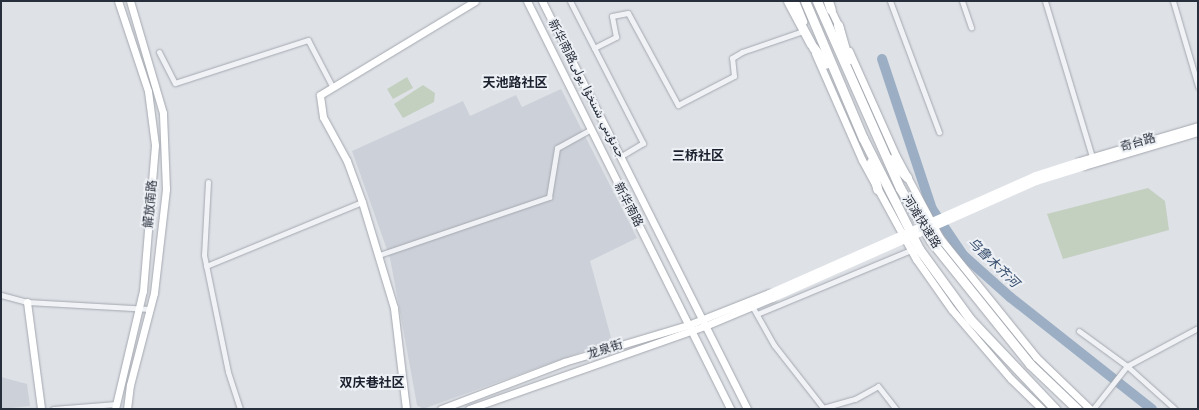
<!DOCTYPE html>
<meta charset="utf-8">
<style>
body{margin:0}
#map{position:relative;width:1199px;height:410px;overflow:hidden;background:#dee1e6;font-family:"DejaVu Sans",Cairo,"Noto Sans SC",sans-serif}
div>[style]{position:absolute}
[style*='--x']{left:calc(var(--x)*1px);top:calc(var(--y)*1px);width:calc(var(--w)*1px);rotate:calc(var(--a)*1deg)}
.built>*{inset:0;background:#ccd0d8}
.green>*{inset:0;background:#c3d0bf}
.river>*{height:10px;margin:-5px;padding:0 5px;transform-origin:5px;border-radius:5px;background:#9baec4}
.roads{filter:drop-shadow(0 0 1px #a4a8b0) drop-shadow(0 0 1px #a4a8b0)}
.street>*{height:5px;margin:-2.5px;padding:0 2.5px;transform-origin:2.5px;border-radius:2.5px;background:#f0f2f5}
.secondary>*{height:7px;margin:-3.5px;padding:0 3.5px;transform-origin:3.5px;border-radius:3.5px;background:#fff}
.highway>*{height:9px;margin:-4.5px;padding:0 4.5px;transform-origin:4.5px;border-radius:4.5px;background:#fff}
.secondary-bridge>*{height:7px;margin:-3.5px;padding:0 3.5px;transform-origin:3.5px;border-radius:3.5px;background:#fff}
span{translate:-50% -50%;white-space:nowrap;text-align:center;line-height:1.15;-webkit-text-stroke:4px #edf0f4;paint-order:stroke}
.street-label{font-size:12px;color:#282f3c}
.neighbourhood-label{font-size:13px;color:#1a202d;font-weight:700}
.water-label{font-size:13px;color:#354d6d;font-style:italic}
.frame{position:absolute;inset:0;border:2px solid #282f3c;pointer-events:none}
</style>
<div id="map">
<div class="built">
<i style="clip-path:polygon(561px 89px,637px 238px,590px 261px,612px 341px,423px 409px,417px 405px,390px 258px,352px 151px,463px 101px,470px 116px,516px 95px,522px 107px)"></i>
<i style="clip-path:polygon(1px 377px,27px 384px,30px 406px,1px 409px)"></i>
</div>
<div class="green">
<i style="clip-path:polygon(407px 77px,413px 88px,393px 99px,387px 89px)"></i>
<i style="clip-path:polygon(423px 85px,435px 93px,434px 102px,403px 118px,394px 104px)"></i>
<i style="clip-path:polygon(1148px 188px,1165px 201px,1169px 230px,1063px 259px,1047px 214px)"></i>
</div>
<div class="river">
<i style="--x:882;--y:59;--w:158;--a:71.6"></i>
<i style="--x:932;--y:209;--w:55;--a:56"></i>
<i style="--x:963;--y:255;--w:63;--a:41.8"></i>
<i style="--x:1010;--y:297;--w:181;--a:38.3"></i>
</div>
<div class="roads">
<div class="street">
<i style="--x:570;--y:1;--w:160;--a:62.8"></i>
<i style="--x:643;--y:143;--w:27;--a:149"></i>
<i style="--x:890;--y:1;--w:140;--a:69.5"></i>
<i style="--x:962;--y:1;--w:28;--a:71"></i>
<i style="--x:1045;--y:1;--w:163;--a:73.2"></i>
<i style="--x:1173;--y:1;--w:89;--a:73.6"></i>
<i style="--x:594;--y:48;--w:25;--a:-27"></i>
<i style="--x:616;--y:37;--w:21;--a:-101"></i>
<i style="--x:612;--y:16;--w:16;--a:-11"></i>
<i style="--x:628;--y:13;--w:105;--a:61.5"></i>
<i style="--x:678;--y:105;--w:63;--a:-27.4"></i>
<i style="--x:734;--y:76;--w:18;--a:-96"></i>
<i style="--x:732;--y:58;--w:12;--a:-31"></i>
<i style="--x:742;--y:52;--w:65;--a:-19"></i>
<i style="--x:159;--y:52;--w:35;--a:63"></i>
<i style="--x:175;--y:83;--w:140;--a:-17.9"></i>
<i style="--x:308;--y:40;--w:52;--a:62.4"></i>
<i style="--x:208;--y:182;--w:73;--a:93.1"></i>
<i style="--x:204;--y:255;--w:119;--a:78.4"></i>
<i style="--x:228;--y:372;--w:39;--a:72"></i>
<i style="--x:379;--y:255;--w:180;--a:-18.8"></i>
<i style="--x:549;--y:197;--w:50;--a:-80.7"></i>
<i style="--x:557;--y:148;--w:38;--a:-29"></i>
<i style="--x:206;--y:266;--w:169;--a:-22.3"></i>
<i style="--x:1;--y:295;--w:27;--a:15"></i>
<i style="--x:27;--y:302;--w:123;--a:3.3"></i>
<i style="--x:752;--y:306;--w:45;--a:60.6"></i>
<i style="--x:774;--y:345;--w:81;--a:52"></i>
<i style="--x:757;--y:314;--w:167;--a:-22.6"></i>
<i style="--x:1079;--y:331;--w:59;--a:36.1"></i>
<i style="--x:1127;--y:366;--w:64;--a:41.9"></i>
<i style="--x:823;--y:408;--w:33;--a:-16"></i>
<i style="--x:855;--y:399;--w:26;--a:-29"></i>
<i style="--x:878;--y:386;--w:29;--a:52"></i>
<i style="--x:53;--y:409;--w:63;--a:-4.5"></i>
<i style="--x:1093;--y:409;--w:55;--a:-51.7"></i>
<i style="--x:1127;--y:366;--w:81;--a:-28.2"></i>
</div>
<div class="secondary">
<i style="--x:527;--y:1;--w:456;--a:63.5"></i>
<i style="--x:542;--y:1;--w:457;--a:63.3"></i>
<i style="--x:795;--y:1;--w:22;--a:68"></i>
<i style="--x:829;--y:6;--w:25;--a:64"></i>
<i style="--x:849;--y:51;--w:115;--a:65.9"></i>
<i style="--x:896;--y:156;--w:93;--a:61.8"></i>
<i style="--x:940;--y:238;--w:153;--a:51.1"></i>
<i style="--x:1036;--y:357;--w:75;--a:43.9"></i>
<i style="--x:815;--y:53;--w:117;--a:66.3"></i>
<i style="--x:862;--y:160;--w:113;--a:61.4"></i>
<i style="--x:916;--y:259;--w:62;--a:54.8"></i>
<i style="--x:952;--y:310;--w:91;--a:49.5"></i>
<i style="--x:1011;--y:379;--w:43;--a:44.1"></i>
<i style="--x:1079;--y:161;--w:124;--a:-16.4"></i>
<i style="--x:1084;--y:166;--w:119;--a:-16.6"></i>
<i style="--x:27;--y:302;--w:108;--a:82.5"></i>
<i style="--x:115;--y:409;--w:121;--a:-76.7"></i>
<i style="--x:143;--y:291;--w:146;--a:-85.3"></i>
<i style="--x:155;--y:145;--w:54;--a:-97.4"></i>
<i style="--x:148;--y:91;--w:95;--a:-108.4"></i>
<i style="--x:127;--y:409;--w:24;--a:-83"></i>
<i style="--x:130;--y:385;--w:95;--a:-75.4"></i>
<i style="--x:154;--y:293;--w:105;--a:-83.4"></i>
<i style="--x:166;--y:189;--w:76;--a:-92.3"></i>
<i style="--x:163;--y:113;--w:117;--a:-106.4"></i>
<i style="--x:406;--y:409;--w:102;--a:-96.8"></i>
<i style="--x:394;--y:308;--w:111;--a:-106.8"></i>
<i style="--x:362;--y:202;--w:44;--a:-110.1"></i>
<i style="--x:347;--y:161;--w:50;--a:-118.6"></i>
<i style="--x:323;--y:117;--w:22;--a:-98"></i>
<i style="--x:320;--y:95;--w:181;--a:-31.2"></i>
<i style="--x:441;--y:409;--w:132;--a:-20.9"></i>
<i style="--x:564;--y:362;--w:129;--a:-16.6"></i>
<i style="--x:688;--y:325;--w:87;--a:-21.6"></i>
<i style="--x:469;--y:409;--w:250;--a:-19.4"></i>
<i style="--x:705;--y:326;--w:73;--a:-22.7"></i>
</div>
<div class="highway">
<i style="--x:788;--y:1;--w:49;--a:61.9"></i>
<i style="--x:805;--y:1;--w:149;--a:67.1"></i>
<i style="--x:863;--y:138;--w:124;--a:63.2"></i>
<i style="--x:919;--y:249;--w:87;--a:53.9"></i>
<i style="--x:970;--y:319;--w:124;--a:46.6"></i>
<i style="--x:817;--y:1;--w:205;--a:66.1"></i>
<i style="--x:900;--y:188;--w:61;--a:59.7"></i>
<i style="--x:931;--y:241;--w:158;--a:51.2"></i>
<i style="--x:1030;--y:364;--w:65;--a:43.8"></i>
<i style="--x:828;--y:1;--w:9;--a:72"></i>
<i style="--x:838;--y:25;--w:36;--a:74"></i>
<i style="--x:813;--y:47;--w:21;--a:53"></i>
<i style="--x:890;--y:159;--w:25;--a:47"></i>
<i style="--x:871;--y:162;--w:28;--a:77"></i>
</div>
</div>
<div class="secondary-bridge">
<i style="--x:769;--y:293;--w:291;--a:-23.9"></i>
<i style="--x:1035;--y:175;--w:46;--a:-17.7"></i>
<i style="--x:772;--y:298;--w:289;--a:-23.9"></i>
<i style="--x:1036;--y:181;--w:50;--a:-17.4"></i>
</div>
<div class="street-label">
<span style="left:586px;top:89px;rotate:63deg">新华南路جەنۇبىي شىنخۇا يولى</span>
<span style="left:1138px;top:143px;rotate:-16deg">奇台路</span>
<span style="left:151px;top:204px;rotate:-85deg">解放南路</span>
<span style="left:628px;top:205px;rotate:63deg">新华南路</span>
<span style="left:921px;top:222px;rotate:58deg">河滩快速路</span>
<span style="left:605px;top:350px;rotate:-17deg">龙泉街</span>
</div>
<div class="neighbourhood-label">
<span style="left:515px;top:83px">天池路社区</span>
<span style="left:698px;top:156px">三桥社区</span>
<span style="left:372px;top:383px">双庆巷社区</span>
</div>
<div class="water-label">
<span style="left:993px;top:263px;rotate:44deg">乌鲁木齐河</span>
</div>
<div class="frame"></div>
</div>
